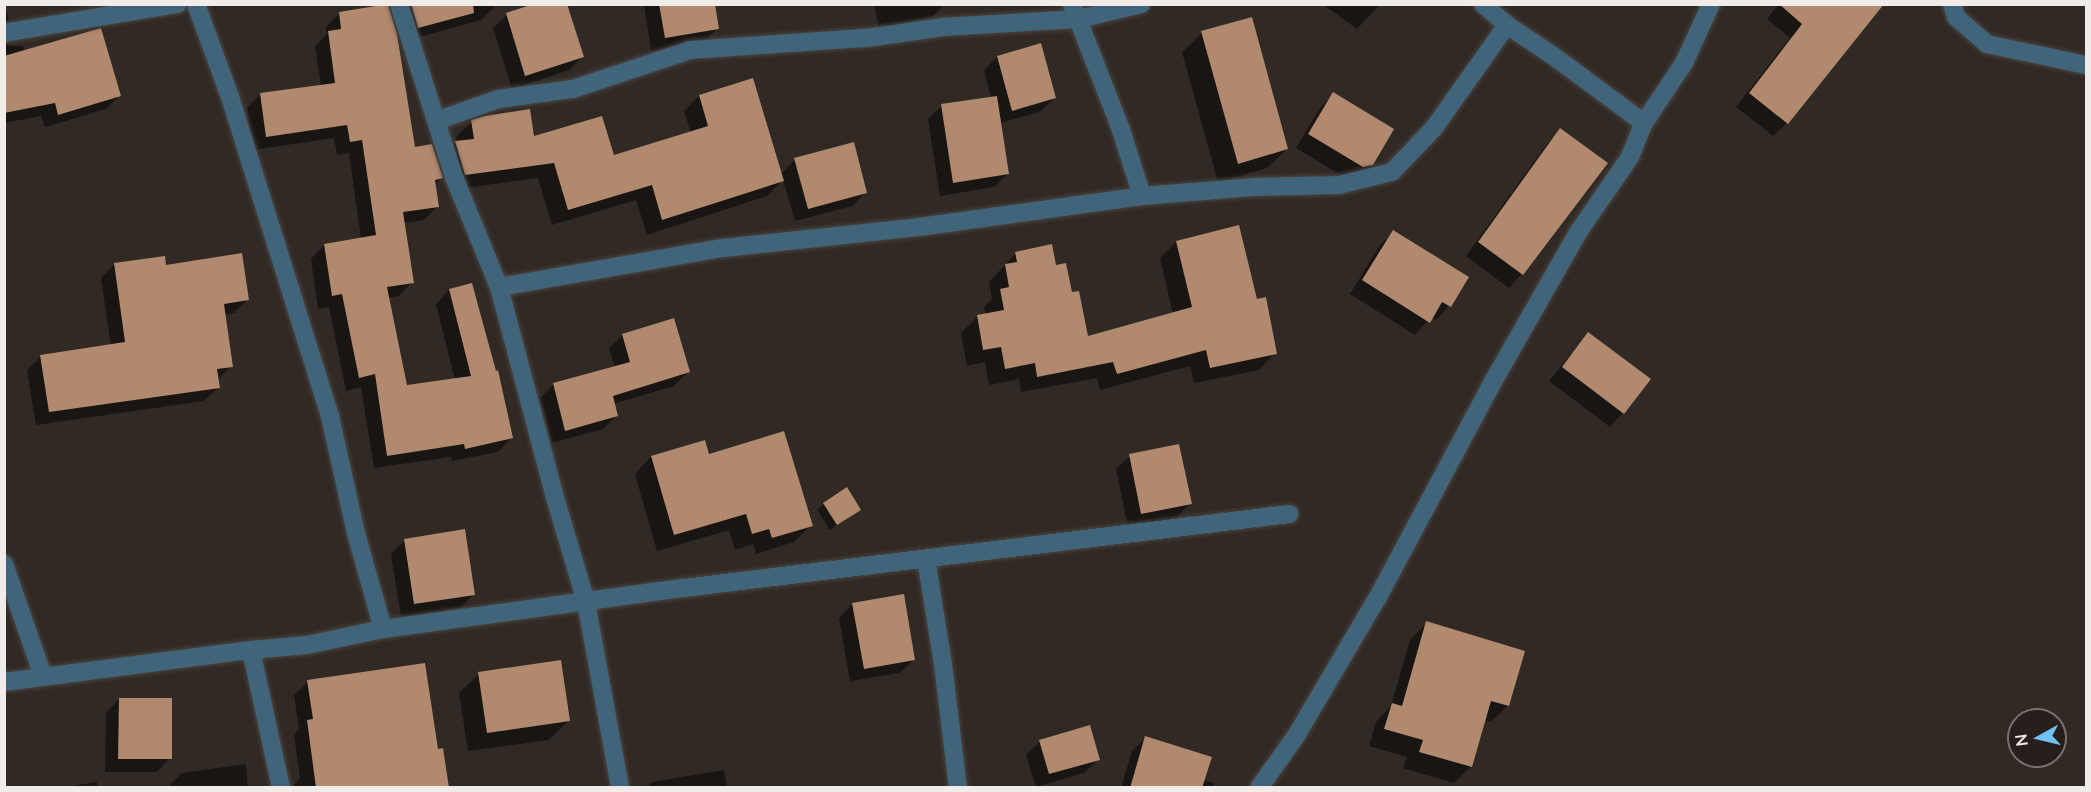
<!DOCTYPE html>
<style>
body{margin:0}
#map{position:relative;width:2091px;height:792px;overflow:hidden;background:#302924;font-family:Lato,sans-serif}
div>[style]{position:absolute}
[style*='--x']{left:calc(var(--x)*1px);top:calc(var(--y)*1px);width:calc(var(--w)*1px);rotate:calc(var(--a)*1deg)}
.shadow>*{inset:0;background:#0007}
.building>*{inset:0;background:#b0896e}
.roads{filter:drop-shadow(0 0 2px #4b4440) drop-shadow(0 0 2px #4b4440)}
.street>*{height:18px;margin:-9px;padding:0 9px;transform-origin:9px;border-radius:9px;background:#40647a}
span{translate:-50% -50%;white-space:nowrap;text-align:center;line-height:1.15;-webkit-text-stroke:6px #261f1b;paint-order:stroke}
.frame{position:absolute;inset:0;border:6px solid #f1ece9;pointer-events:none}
.north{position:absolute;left:2007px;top:708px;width:60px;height:60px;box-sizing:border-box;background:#261f1b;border:2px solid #77716d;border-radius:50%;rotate:262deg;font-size:16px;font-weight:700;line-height:24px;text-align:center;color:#f1ece9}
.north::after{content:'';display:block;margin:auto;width:21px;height:27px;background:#70c2f4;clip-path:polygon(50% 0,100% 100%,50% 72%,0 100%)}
</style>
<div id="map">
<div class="shadow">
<i style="clip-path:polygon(4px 4px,9px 20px,4px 25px)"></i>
<i style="clip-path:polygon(405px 4px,494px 4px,494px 7px,481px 20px,405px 41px)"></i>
<i style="clip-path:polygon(644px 4px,714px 4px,718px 28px,704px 42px,651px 51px)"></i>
<i style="clip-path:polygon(874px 4px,945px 4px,933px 16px,879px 29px)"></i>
<i style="clip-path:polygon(1322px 4px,1380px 4px,1357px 29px)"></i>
<i style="clip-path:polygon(1779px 4px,1867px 4px,1787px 123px,1773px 136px,1736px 107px,1790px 38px,1767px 19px)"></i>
<i style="clip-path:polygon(340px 13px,414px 148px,441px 178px,434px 185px,437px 207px,424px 220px,403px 223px,412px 282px,399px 296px,388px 298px,406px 387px,455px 380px,436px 304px,449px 290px,511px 438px,498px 452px,452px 461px,451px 457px,374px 468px,361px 387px,346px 391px,329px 307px,318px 309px,311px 259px,324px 245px,361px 239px,349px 153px,337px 155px,334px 138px,253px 150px,247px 108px,260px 95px,321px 86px,315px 46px,327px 34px,326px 27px)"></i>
<i style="clip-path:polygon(507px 15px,582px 57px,569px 70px,512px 89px,493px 28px)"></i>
<i style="clip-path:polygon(1202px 33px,1287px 149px,1267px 168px,1218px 182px,1182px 52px)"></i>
<i style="clip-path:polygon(4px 45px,23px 46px,24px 52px,119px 96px,106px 109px,45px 127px,41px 116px,4px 123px)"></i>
<i style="clip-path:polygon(997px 57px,1054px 98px,1040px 112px,999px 123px,1008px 174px,994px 187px,940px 196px,928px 119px,942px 106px,991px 98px,984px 70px)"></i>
<i style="clip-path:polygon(1334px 94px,1372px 164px,1358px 178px,1349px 180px,1296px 148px,1320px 108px)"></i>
<i style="clip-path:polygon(699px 96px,781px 174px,795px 160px,866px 192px,852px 206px,795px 221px,783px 180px,767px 196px,647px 235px,636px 200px,552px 225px,538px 178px,450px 190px,440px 158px,457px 143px,456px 137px,472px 122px,613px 157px,691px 133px,684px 111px)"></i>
<i style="clip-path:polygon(1560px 130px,1522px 274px,1509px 288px,1466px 256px,1547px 144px)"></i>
<i style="clip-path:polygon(1394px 232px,1467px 277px,1449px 306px,1436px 320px,1431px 317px,1415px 335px,1350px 294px,1380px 245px)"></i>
<i style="clip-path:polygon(1176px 242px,1256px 301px,1275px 353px,1259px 370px,1194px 383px,1190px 366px,1100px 390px,1097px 378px,1021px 392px,1019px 379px,989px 385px,985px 362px,967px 366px,961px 333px,977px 317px,986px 315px,984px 307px,992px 299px,989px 282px,1016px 253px,1055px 266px,1070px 294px,1087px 338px,1173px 314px,1160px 258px)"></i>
<i style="clip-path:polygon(115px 264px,165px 266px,247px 300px,234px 313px,224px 315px,231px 366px,217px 381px,218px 388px,204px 401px,36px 425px,27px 370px,41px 356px,111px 346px,101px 278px)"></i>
<i style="clip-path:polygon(1588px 334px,1623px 413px,1610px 427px,1549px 381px)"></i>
<i style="clip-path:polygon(623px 335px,688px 372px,674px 386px,613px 404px,616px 416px,603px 429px,552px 443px,540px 398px,554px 384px,615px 368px,609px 348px)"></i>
<i style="clip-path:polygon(708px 456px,811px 525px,794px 542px,756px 554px,753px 544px,735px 550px,729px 530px,657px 551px,635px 474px,651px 457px)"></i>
<i style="clip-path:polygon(1130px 456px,1190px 503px,1177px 517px,1128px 527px,1116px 469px)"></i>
<i style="clip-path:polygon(824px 504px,859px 509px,830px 530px,817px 510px)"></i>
<i style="clip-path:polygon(405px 540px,474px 594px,460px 608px,401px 617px,391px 554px)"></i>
<i style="clip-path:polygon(853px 604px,914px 659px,900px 673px,850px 681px,839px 618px)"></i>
<i style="clip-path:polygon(1427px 623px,1508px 705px,1491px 722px,1484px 720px,1470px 767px,1454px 783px,1403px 768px,1407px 757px,1369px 746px,1376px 722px,1391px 706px,1410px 640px)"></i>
<i style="clip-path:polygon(479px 674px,568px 721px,549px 740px,468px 751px,459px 693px)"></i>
<i style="clip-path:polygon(308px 682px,446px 788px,291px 788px,300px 778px,294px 735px,299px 729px,294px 695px)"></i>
<i style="clip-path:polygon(119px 699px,170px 758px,157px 772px,105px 772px,106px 713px)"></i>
<i style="clip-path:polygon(1146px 738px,1203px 780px,1214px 783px,1212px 788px,1121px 788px,1132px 751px)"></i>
<i style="clip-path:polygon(1040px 741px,1098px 760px,1084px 773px,1036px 787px,1026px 755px)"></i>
<i style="clip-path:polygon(246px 764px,248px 788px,167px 788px,182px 773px)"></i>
<i style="clip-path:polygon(724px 770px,727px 788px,646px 788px,652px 782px)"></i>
<i style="clip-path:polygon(97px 782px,97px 788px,59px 788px)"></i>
</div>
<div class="building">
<i style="clip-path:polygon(388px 4px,397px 34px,415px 147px,432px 144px,443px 178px,435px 180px,439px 207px,403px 212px,414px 283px,387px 287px,407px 385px,471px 376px,449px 289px,472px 283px,496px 371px,498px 370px,513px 438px,465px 449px,464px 444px,387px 456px,375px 374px,359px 378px,342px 294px,332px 296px,324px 244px,376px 235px,362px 140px,350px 142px,347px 125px,266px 137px,260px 93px,335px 83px,328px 31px,341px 29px,339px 12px)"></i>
<i style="clip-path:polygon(411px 4px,473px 4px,474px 13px,418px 28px)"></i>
<i style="clip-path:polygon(534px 4px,567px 4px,584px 57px,525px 76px,506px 13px)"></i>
<i style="clip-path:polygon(659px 4px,715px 4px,719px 29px,665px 38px)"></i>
<i style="clip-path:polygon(1779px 4px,1884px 4px,1788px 124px,1749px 93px,1802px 24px)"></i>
<i style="clip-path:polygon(1252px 17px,1288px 149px,1238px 164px,1201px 31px)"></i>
<i style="clip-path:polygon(101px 28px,121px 96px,58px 115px,55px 103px,4px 113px,4px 56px)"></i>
<i style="clip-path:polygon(1041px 43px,1056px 98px,1012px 111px,997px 56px)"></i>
<i style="clip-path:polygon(753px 78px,784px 181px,662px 220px,652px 185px,568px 210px,554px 163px,465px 175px,455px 141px,474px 139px,471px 120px,485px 116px,530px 109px,534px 136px,602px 116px,614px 155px,708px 126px,699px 95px)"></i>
<i style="clip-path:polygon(1333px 92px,1394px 129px,1373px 165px,1363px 167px,1308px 134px)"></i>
<i style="clip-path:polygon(997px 96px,1009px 174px,953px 183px,941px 104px)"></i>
<i style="clip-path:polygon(1560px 128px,1608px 163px,1523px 275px,1478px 242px)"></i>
<i style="clip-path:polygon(854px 142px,867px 193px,808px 209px,794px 158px)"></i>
<i style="clip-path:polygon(1239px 225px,1257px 299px,1266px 297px,1277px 354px,1210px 368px,1206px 350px,1117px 374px,1113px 362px,1037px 377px,1035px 363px,1005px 369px,1001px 347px,983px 350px,977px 315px,1004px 310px,1000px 289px,1009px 287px,1005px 264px,1017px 262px,1015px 252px,1052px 244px,1056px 265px,1066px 263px,1072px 292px,1079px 291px,1088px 336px,1192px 307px,1176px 241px)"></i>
<i style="clip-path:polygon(1393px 230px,1469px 277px,1451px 307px,1442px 302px,1430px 323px,1362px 280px)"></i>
<i style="clip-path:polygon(242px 253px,249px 300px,224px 304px,233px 367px,217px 369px,220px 388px,49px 412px,40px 355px,125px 342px,114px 263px,165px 256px,166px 265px)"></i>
<i style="clip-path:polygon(674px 318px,690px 372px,613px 396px,618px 416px,565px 431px,553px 383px,630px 362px,622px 334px)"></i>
<i style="clip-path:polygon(1588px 332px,1651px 379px,1624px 414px,1562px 367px)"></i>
<i style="clip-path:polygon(784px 431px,813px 526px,772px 538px,769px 529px,752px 534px,746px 514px,674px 535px,651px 456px,705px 440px,709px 454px)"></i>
<i style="clip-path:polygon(1179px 444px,1192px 504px,1141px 514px,1129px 454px)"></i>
<i style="clip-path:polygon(847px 487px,861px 510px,837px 525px,823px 503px)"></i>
<i style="clip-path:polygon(465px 529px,475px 595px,414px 604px,404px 539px)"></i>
<i style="clip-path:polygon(904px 594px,915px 660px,864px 669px,852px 603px)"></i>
<i style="clip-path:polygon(1426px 621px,1525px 651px,1509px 706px,1491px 701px,1472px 767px,1419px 752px,1423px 740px,1384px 729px,1392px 703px,1402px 706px)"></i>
<i style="clip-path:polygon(561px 660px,570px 721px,487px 733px,478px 672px)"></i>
<i style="clip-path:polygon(425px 663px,438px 749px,443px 748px,449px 788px,316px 788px,307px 720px,313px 719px,307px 680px)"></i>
<i style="clip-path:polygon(119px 698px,172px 698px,172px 759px,118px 759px)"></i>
<i style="clip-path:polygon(1090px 725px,1100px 760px,1049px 774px,1039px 740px)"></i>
<i style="clip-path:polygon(1145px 736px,1212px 757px,1202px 788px,1130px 788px)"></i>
</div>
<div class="roads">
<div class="street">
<i style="--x:196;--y:4;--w:99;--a:69.9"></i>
<i style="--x:230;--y:97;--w:334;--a:72.6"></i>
<i style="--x:330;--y:416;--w:120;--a:77.5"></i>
<i style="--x:356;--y:533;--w:100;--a:74.3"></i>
<i style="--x:399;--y:4;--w:182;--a:72.4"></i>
<i style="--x:454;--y:177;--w:119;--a:67.8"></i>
<i style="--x:499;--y:287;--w:214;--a:75.1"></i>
<i style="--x:554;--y:494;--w:113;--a:73.5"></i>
<i style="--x:586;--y:602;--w:189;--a:79.6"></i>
<i style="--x:1072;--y:4;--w:135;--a:68.7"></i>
<i style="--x:1121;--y:130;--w:69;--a:72.3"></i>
<i style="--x:1483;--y:4;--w:32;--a:41"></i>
<i style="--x:1507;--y:25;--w:54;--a:33.7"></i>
<i style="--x:1552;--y:55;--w:114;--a:36.5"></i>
<i style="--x:1952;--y:4;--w:14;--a:73"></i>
<i style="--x:1956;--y:17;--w:41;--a:41.1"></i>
<i style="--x:1987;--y:44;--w:101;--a:12"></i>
<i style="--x:4;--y:33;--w:176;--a:-9.5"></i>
<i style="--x:436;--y:121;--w:66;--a:-19.5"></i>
<i style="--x:498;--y:99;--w:76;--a:-7.6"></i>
<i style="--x:573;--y:89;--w:123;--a:-18.4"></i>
<i style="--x:690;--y:50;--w:184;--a:-4"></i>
<i style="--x:874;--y:37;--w:70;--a:-8.2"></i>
<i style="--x:943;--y:27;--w:136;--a:-3.4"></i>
<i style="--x:1079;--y:19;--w:64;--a:-13.6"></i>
<i style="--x:499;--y:287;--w:227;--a:-9.9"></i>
<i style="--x:723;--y:248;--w:197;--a:-6.1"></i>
<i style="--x:919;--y:227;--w:225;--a:-7.9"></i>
<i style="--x:1142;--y:196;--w:111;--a:-4.6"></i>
<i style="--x:1253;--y:187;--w:86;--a:-1.3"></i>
<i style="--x:1339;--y:185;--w:55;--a:-13.8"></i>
<i style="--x:1392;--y:172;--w:61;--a:-46.3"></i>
<i style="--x:1434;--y:128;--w:126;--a:-54.7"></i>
<i style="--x:926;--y:559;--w:106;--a:80.8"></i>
<i style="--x:943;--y:664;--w:125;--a:83.1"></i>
<i style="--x:4;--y:564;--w:119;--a:70.8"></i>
<i style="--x:251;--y:650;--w:141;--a:77.7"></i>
<i style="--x:4;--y:682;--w:249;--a:-7.4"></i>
<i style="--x:251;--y:650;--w:56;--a:-5.1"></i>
<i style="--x:307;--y:645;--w:78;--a:-11.9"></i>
<i style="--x:383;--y:629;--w:304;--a:-7.8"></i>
<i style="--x:684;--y:588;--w:610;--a:-6.97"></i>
<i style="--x:1259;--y:788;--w:64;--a:-54.6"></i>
<i style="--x:1296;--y:736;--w:161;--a:-59.5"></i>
<i style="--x:1378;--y:597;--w:238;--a:-61.9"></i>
<i style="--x:1490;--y:387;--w:180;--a:-60.3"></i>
<i style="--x:1579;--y:231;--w:90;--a:-55.4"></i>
<i style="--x:1630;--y:157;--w:37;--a:-68"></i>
<i style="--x:1644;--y:123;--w:72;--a:-56.3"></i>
<i style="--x:1684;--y:63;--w:65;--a:-65.4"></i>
</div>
</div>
<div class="frame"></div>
<div class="north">N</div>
</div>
